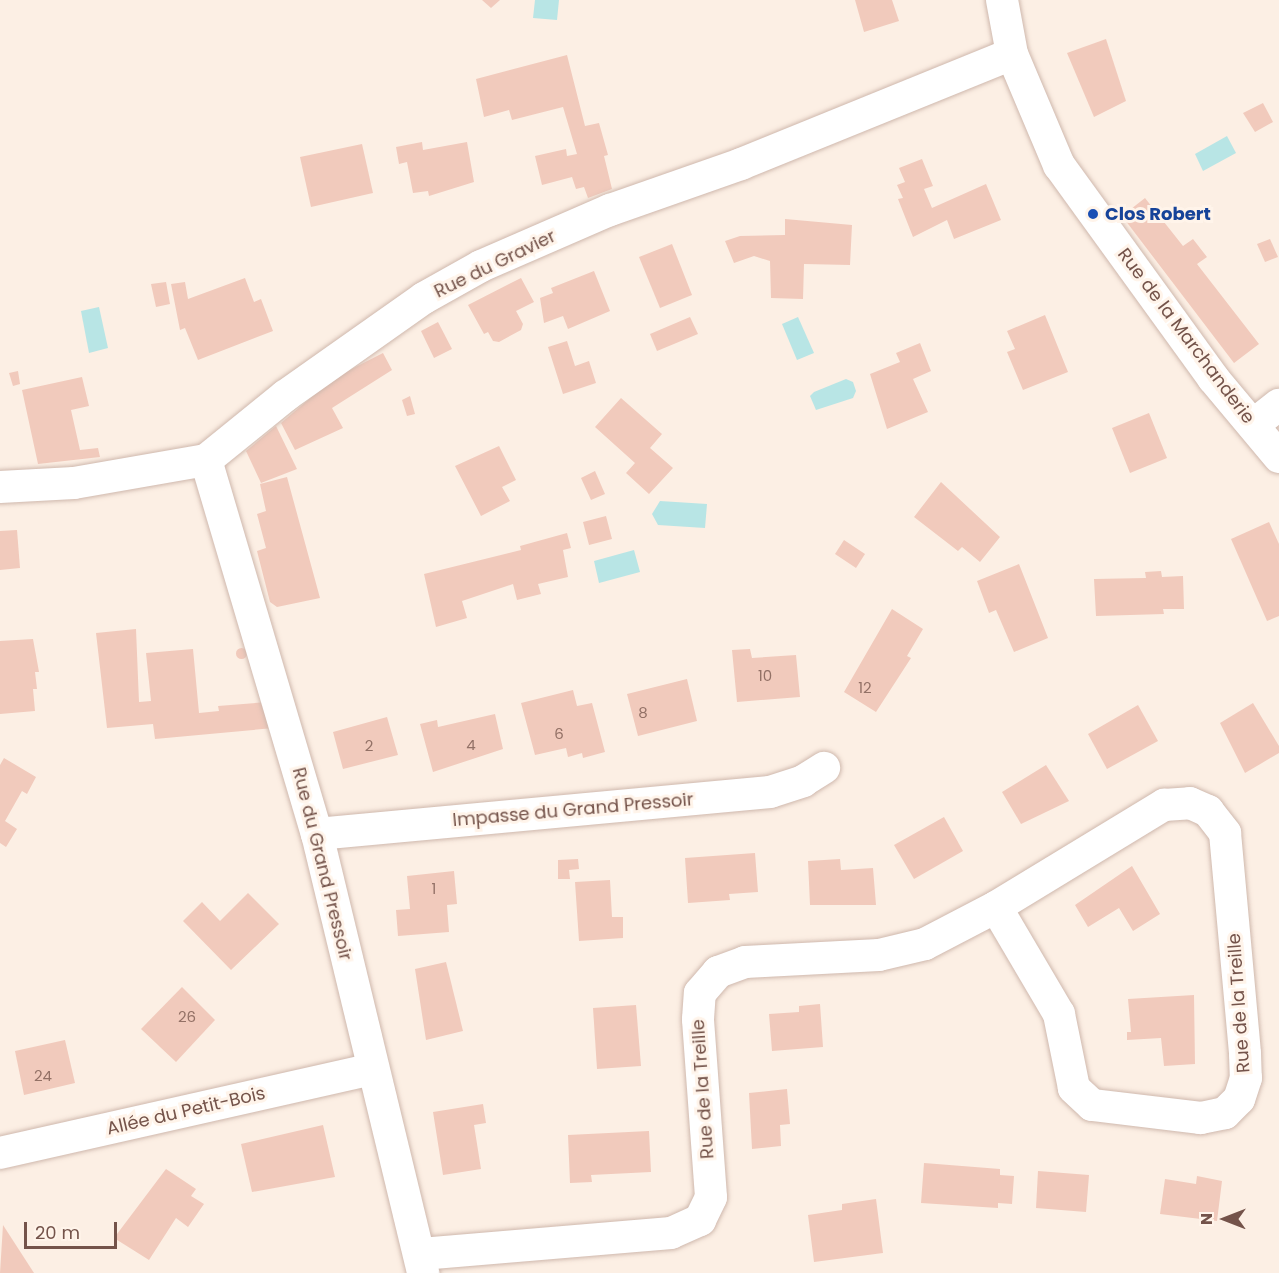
<!DOCTYPE html>
<meta charset="utf-8">
<style>
body{margin:0}
#map{position:relative;width:1279px;height:1273px;overflow:hidden;background:#fcefe4;font-family:Poppins,sans-serif}
div>[style]{position:absolute}
[style*='--x']{left:calc(var(--x)*1px);top:calc(var(--y)*1px);width:calc(var(--w)*1px);rotate:calc(var(--a)*1deg)}
.water>*{inset:0;background:#b8e5e5}
.building>*{inset:0;background:#f1cabc}
.round{border-radius:50%}
.roads{filter:drop-shadow(0 0 2px #cfb8ad) drop-shadow(0 0 2px #cfb8ad)}
.minor>*{height:32px;margin:-16px;padding:0 16px;transform-origin:16px;border-radius:16px;background:#fff}
.dots>*{width:16px;height:16px;translate:-50% -50%;box-sizing:border-box;border:3px solid #fff4ea;border-radius:50%}
span{translate:-50% -50%;white-space:nowrap;text-align:center;line-height:1.15;-webkit-text-stroke:6px #fff4ea;paint-order:stroke}
.number-label{font-size:15px;color:#937166}
.number-label span{-webkit-text-stroke-width:0}
.transit-label{font-size:18px;color:#164399;font-weight:700}
.left{translate:0 -50%;text-align:left}
.street-label{font-size:18px;color:#74534a}
.north{position:absolute;left:1195px;top:1189px;width:60px;height:60px;-webkit-text-stroke:4px #fff4ea;paint-order:stroke;rotate:270deg;font-size:16px;font-weight:700;line-height:24px;text-align:center;color:#74534a}
.north::after{content:'';display:block;margin:auto;width:21px;height:27px;background:#74534a;clip-path:polygon(50% 0,100% 100%,50% 72%,0 100%)}
.scale{position:absolute;left:24px;top:1222px;width:93px;height:27px;box-sizing:border-box;border:3px solid #74534a;border-top:0;padding-left:8px;font-size:18px;line-height:21px;white-space:nowrap;color:#74534a;-webkit-text-stroke:4px #fff4ea;paint-order:stroke}
</style>
<div id="map">
<div class="water">
<i style="clip-path:polygon(535px 0,559px 0,557px 20px,533px 18px)"></i>
<i style="clip-path:polygon(1227px 136px,1236px 153px,1203px 171px,1195px 154px)"></i>
<i style="clip-path:polygon(99px 307px,108px 348px,89px 353px,81px 311px)"></i>
<i style="clip-path:polygon(798px 317px,814px 353px,797px 360px,782px 324px)"></i>
<i style="clip-path:polygon(846px 379px,853px 382px,856px 391px,853px 398px,816px 410px,810px 396px,814px 392px)"></i>
<i style="clip-path:polygon(660px 501px,707px 504px,705px 528px,658px 525px,652px 514px)"></i>
<i style="clip-path:polygon(634px 550px,640px 572px,599px 583px,594px 561px)"></i>
</div>
<div class="building">
<i style="clip-path:polygon(482px 0,500px 0,491px 8px)"></i>
<i style="clip-path:polygon(855px 0,892px 0,899px 21px,864px 32px)"></i>
<i style="clip-path:polygon(1106px 39px,1126px 101px,1094px 117px,1067px 53px)"></i>
<i style="clip-path:polygon(567px 55px,585px 126px,599px 123px,608px 155px,604px 156px,612px 189px,588px 198px,584px 187px,576px 189px,572px 177px,542px 185px,535px 156px,566px 149px,567px 156px,577px 154px,563px 107px,512px 120px,509px 110px,484px 117px,476px 79px)"></i>
<i style="clip-path:polygon(1263px 103px,1273px 122px,1255px 132px,1243px 113px)"></i>
<i style="clip-path:polygon(422px 142px,423px 150px,467px 142px,474px 182px,429px 196px,428px 191px,413px 193px,407px 162px,399px 164px,396px 147px)"></i>
<i style="clip-path:polygon(362px 144px,373px 193px,311px 207px,300px 157px)"></i>
<i style="clip-path:polygon(922px 159px,933px 186px,924px 189px,932px 208px,986px 184px,1001px 220px,954px 239px,947px 220px,913px 237px,898px 199px,903px 198px,897px 185px,905px 182px,899px 168px)"></i>
<i style="clip-path:polygon(1145px 198px,1183px 246px,1193px 239px,1207px 257px,1197px 264px,1259px 344px,1234px 363px,1122px 216px)"></i>
<i style="clip-path:polygon(785px 219px,852px 225px,850px 265px,804px 264px,803px 299px,771px 298px,770px 261px,754px 256px,734px 263px,725px 241px,740px 236px,785px 235px)"></i>
<i style="clip-path:polygon(1270px 239px,1278px 257px,1265px 262px,1257px 244px)"></i>
<i style="clip-path:polygon(672px 244px,692px 295px,660px 308px,639px 257px)"></i>
<i style="clip-path:polygon(594px 271px,610px 311px,568px 329px,563px 316px,544px 323px,540px 298px,553px 293px,551px 288px)"></i>
<i style="clip-path:polygon(245px 278px,254px 302px,261px 299px,273px 331px,198px 360px,185px 328px,180px 330px,171px 284px,185px 282px,188px 299px)"></i>
<i style="clip-path:polygon(521px 278px,534px 302px,516px 311px,523px 324px,521px 330px,499px 342px,493px 341px,488px 332px,484px 334px,468px 305px)"></i>
<i style="clip-path:polygon(166px 282px,170px 304px,156px 307px,151px 284px)"></i>
<i style="clip-path:polygon(1045px 315px,1068px 372px,1023px 390px,1007px 352px,1015px 349px,1007px 331px)"></i>
<i style="clip-path:polygon(690px 317px,698px 334px,657px 351px,650px 334px)"></i>
<i style="clip-path:polygon(438px 322px,452px 349px,434px 358px,421px 331px)"></i>
<i style="clip-path:polygon(567px 341px,575px 366px,589px 361px,596px 383px,563px 394px,548px 347px)"></i>
<i style="clip-path:polygon(920px 343px,931px 371px,913px 379px,928px 412px,887px 429px,870px 374px,900px 362px,896px 353px)"></i>
<i style="clip-path:polygon(383px 353px,392px 370px,332px 408px,343px 428px,295px 450px,281px 423px,334px 378px)"></i>
<i style="clip-path:polygon(18px 371px,20px 384px,13px 386px,9px 373px)"></i>
<i style="clip-path:polygon(82px 377px,89px 406px,71px 410px,80px 450px,98px 448px,100px 457px,38px 464px,22px 390px)"></i>
<i style="clip-path:polygon(410px 396px,415px 414px,407px 416px,402px 400px)"></i>
<i style="clip-path:polygon(621px 398px,662px 434px,650px 448px,673px 468px,649px 494px,626px 473px,635px 463px,595px 427px)"></i>
<i style="clip-path:polygon(1149px 413px,1167px 458px,1130px 473px,1112px 428px)"></i>
<i style="clip-path:polygon(276px 426px,297px 469px,261px 483px,246px 451px)"></i>
<i style="clip-path:polygon(499px 446px,516px 480px,502px 487px,510px 501px,481px 516px,455px 466px)"></i>
<i style="clip-path:polygon(595px 471px,605px 494px,591px 500px,581px 478px)"></i>
<i style="clip-path:polygon(287px 477px,320px 598px,277px 607px,270px 602px,257px 551px,266px 548px,257px 514px,266px 511px,260px 484px)"></i>
<i style="clip-path:polygon(941px 482px,1000px 537px,980px 562px,962px 547px,958px 551px,914px 517px)"></i>
<i style="clip-path:polygon(606px 516px,612px 539px,589px 545px,583px 522px)"></i>
<i style="clip-path:polygon(1269px 522px,1279px 544px,1279px 616px,1267px 621px,1231px 539px)"></i>
<i style="clip-path:polygon(17px 530px,20px 568px,0 570px,0 531px)"></i>
<i style="clip-path:polygon(567px 533px,571px 548px,563px 550px,568px 577px,538px 584px,541px 594px,517px 600px,513px 584px,462px 601px,467px 618px,436px 627px,424px 574px,521px 550px,520px 546px)"></i>
<i style="clip-path:polygon(844px 540px,865px 554px,856px 568px,835px 554px)"></i>
<i style="clip-path:polygon(1019px 564px,1048px 638px,1014px 652px,996px 610px,989px 613px,977px 581px)"></i>
<i style="clip-path:polygon(1161px 571px,1162px 577px,1183px 576px,1184px 609px,1163px 609px,1164px 614px,1096px 616px,1094px 579px,1146px 578px,1145px 572px)"></i>
<i style="clip-path:polygon(892px 609px,923px 629px,907px 656px,911px 658px,876px 712px,844px 692px)"></i>
<i style="clip-path:polygon(136px 629px,139px 702px,151px 701px,146px 653px,193px 649px,199px 713px,219px 711px,218px 706px,268px 702px,274px 728px,155px 739px,153px 724px,107px 728px,96px 633px)"></i>
<i style="clip-path:polygon(33px 639px,39px 672px,35px 672px,37px 689px,33px 689px,35px 711px,0 714px,0 641px)"></i>
<i class="round" style="left:235.5px;top:647.5px;width:11px;height:11px"></i>
<i style="clip-path:polygon(750px 649px,752px 658px,796px 655px,800px 697px,737px 702px,732px 650px)"></i>
<i style="clip-path:polygon(687px 679px,697px 721px,638px 736px,627px 694px)"></i>
<i style="clip-path:polygon(573px 690px,577px 706px,592px 703px,605px 752px,583px 758px,582px 753px,568px 757px,566px 748px,535px 755px,521px 703px)"></i>
<i style="clip-path:polygon(1253px 703px,1279px 746px,1279px 753px,1245px 773px,1220px 723px)"></i>
<i style="clip-path:polygon(1138px 705px,1158px 741px,1107px 769px,1088px 734px)"></i>
<i style="clip-path:polygon(495px 714px,503px 749px,433px 772px,420px 724px,437px 720px,438px 727px)"></i>
<i style="clip-path:polygon(387px 717px,398px 755px,343px 769px,333px 732px)"></i>
<i style="clip-path:polygon(4px 758px,36px 777px,27px 794px,22px 791px,5px 821px,17px 829px,6px 847px,0 843px,0 765px)"></i>
<i style="clip-path:polygon(1046px 765px,1069px 801px,1021px 824px,1002px 792px)"></i>
<i style="clip-path:polygon(944px 817px,963px 851px,914px 879px,894px 845px)"></i>
<i style="clip-path:polygon(755px 853px,758px 892px,729px 894px,730px 900px,688px 903px,685px 858px)"></i>
<i style="clip-path:polygon(578px 859px,579px 869px,569px 870px,570px 879px,558px 879px,558px 860px)"></i>
<i style="clip-path:polygon(840px 859px,841px 870px,873px 868px,876px 905px,810px 905px,808px 861px)"></i>
<i style="clip-path:polygon(1132px 866px,1160px 914px,1133px 931px,1119px 908px,1088px 927px,1075px 905px)"></i>
<i style="clip-path:polygon(454px 871px,457px 904px,447px 905px,449px 932px,398px 936px,396px 910px,410px 909px,407px 876px)"></i>
<i style="clip-path:polygon(610px 880px,612px 917px,623px 917px,623px 938px,579px 941px,575px 882px)"></i>
<i style="clip-path:polygon(248px 893px,279px 924px,231px 970px,183px 921px,202px 902px,220px 921px)"></i>
<i style="clip-path:polygon(446px 962px,463px 1031px,426px 1040px,415px 969px)"></i>
<i style="clip-path:polygon(182px 987px,215px 1020px,176px 1062px,141px 1029px)"></i>
<i style="clip-path:polygon(1194px 995px,1195px 1064px,1164px 1066px,1161px 1038px,1127px 1040px,1127px 1032px,1131px 1032px,1128px 999px)"></i>
<i style="clip-path:polygon(820px 1004px,823px 1047px,772px 1051px,769px 1014px,799px 1012px,799px 1006px)"></i>
<i style="clip-path:polygon(636px 1005px,641px 1066px,597px 1069px,593px 1008px)"></i>
<i style="clip-path:polygon(65px 1040px,75px 1083px,24px 1095px,15px 1051px)"></i>
<i style="clip-path:polygon(787px 1089px,790px 1124px,780px 1125px,781px 1146px,752px 1149px,749px 1093px)"></i>
<i style="clip-path:polygon(483px 1104px,486px 1123px,474px 1125px,481px 1169px,443px 1175px,433px 1112px)"></i>
<i style="clip-path:polygon(323px 1125px,335px 1177px,252px 1192px,241px 1144px)"></i>
<i style="clip-path:polygon(649px 1131px,651px 1172px,591px 1175px,592px 1182px,570px 1183px,568px 1135px)"></i>
<i style="clip-path:polygon(924px 1163px,1000px 1169px,1000px 1175px,1014px 1176px,1012px 1204px,998px 1203px,998px 1208px,921px 1203px)"></i>
<i style="clip-path:polygon(166px 1169px,196px 1189px,191px 1196px,204px 1204px,188px 1227px,176px 1218px,149px 1260px,114px 1238px)"></i>
<i style="clip-path:polygon(1038px 1171px,1089px 1175px,1086px 1212px,1036px 1208px)"></i>
<i style="clip-path:polygon(1197px 1176px,1222px 1181px,1217px 1221px,1160px 1214px,1165px 1179px,1196px 1184px)"></i>
<i style="clip-path:polygon(876px 1199px,883px 1253px,814px 1262px,808px 1215px,842px 1210px,842px 1204px)"></i>
<i style="clip-path:polygon(3px 1225px,34px 1273px,0 1273px)"></i>
</div>
<div class="roads">
<div class="minor">
<i style="--x:1002;--y:0;--w:55;--a:79.5"></i>
<i style="--x:1012;--y:54;--w:121;--a:67.1"></i>
<i style="--x:1059;--y:165;--w:263;--a:54.1"></i>
<i style="--x:1213;--y:378;--w:103;--a:50.1"></i>
<i style="--x:1253;--y:425;--w:33;--a:-38"></i>
<i style="--x:206;--y:460;--w:390;--a:73.5"></i>
<i style="--x:317;--y:834;--w:452;--a:76.4"></i>
<i style="--x:0;--y:487;--w:74;--a:-3.1"></i>
<i style="--x:74;--y:483;--w:134;--a:-9.9"></i>
<i style="--x:206;--y:460;--w:102;--a:-39"></i>
<i style="--x:285;--y:396;--w:170;--a:-35.2"></i>
<i style="--x:424;--y:298;--w:65;--a:-29.3"></i>
<i style="--x:481;--y:266;--w:141;--a:-23.5"></i>
<i style="--x:610;--y:210;--w:139;--a:-19.3"></i>
<i style="--x:741;--y:164;--w:292;--a:-22.1"></i>
<i style="--x:317;--y:834;--w:455;--a:-5.3"></i>
<i style="--x:770;--y:792;--w:35;--a:-18"></i>
<i style="--x:803;--y:781;--w:25;--a:-32"></i>
<i style="--x:0;--y:1153;--w:382;--a:-12.7"></i>
<i style="--x:421;--y:1254;--w:251;--a:-4.8"></i>
<i style="--x:671;--y:1233;--w:32;--a:-24"></i>
<i style="--x:700;--y:1220;--w:25;--a:-64"></i>
<i style="--x:711;--y:1197;--w:178;--a:-94.2"></i>
<i style="--x:698;--y:1019;--w:26;--a:-86"></i>
<i style="--x:700;--y:993;--w:28;--a:-49"></i>
<i style="--x:718;--y:972;--w:29;--a:-20"></i>
<i style="--x:745;--y:962;--w:134;--a:-3"></i>
<i style="--x:879;--y:955;--w:47;--a:-13.4"></i>
<i style="--x:925;--y:944;--w:80;--a:-27.5"></i>
<i style="--x:996;--y:907;--w:197;--a:-31.3"></i>
<i style="--x:1164;--y:805;--w:26;--a:-4"></i>
<i style="--x:1190;--y:803;--w:20;--a:24"></i>
<i style="--x:1208;--y:811;--w:28;--a:52"></i>
<i style="--x:1225;--y:833;--w:222;--a:84.8"></i>
<i style="--x:1245;--y:1054;--w:24;--a:88"></i>
<i style="--x:1246;--y:1078;--w:22;--a:108"></i>
<i style="--x:1239;--y:1099;--w:20;--a:135"></i>
<i style="--x:1225;--y:1113;--w:25;--a:168"></i>
<i style="--x:1201;--y:1118;--w:110;--a:-173.2"></i>
<i style="--x:1092;--y:1105;--w:25;--a:-137"></i>
<i style="--x:1074;--y:1088;--w:76;--a:-101.5"></i>
<i style="--x:1059;--y:1014;--w:124;--a:-120.5"></i>
</div>
</div>
<div class="dots">
<i style="left:1093px;top:214px;background:#1a4fb4"></i>
</div>
<div class="number-label">
<span style="left:765px;top:676px">10</span>
<span style="left:865px;top:688px">12</span>
<span style="left:643px;top:713px">8</span>
<span style="left:559px;top:734px">6</span>
<span style="left:471px;top:745px">4</span>
<span style="left:369px;top:746px">2</span>
<span style="left:434px;top:889px">1</span>
<span style="left:187px;top:1017px">26</span>
<span style="left:43px;top:1076px">24</span>
</div>
<div class="transit-label">
<span class="left" style="left:1105px;top:214px">Clos Robert</span>
</div>
<div class="street-label">
<span style="left:495px;top:264px;rotate:-26deg">Rue du Gravier</span>
<span style="left:1186px;top:336px;rotate:53deg">Rue de la Marchanderie</span>
<span style="left:573px;top:810px;rotate:-5deg">Impasse du Grand Pressoir</span>
<span style="left:322px;top:864px;rotate:76deg">Rue du Grand Pressoir</span>
<span style="left:1239px;top:1003px;rotate:-94deg">Rue de la Treille</span>
<span style="left:703px;top:1089px;rotate:-94deg">Rue de la Treille</span>
<span style="left:186px;top:1111px;rotate:-13deg">Allée du Petit-Bois</span>
</div>
<div class="north">N</div>
<div class="scale">20 m</div>
</div>
